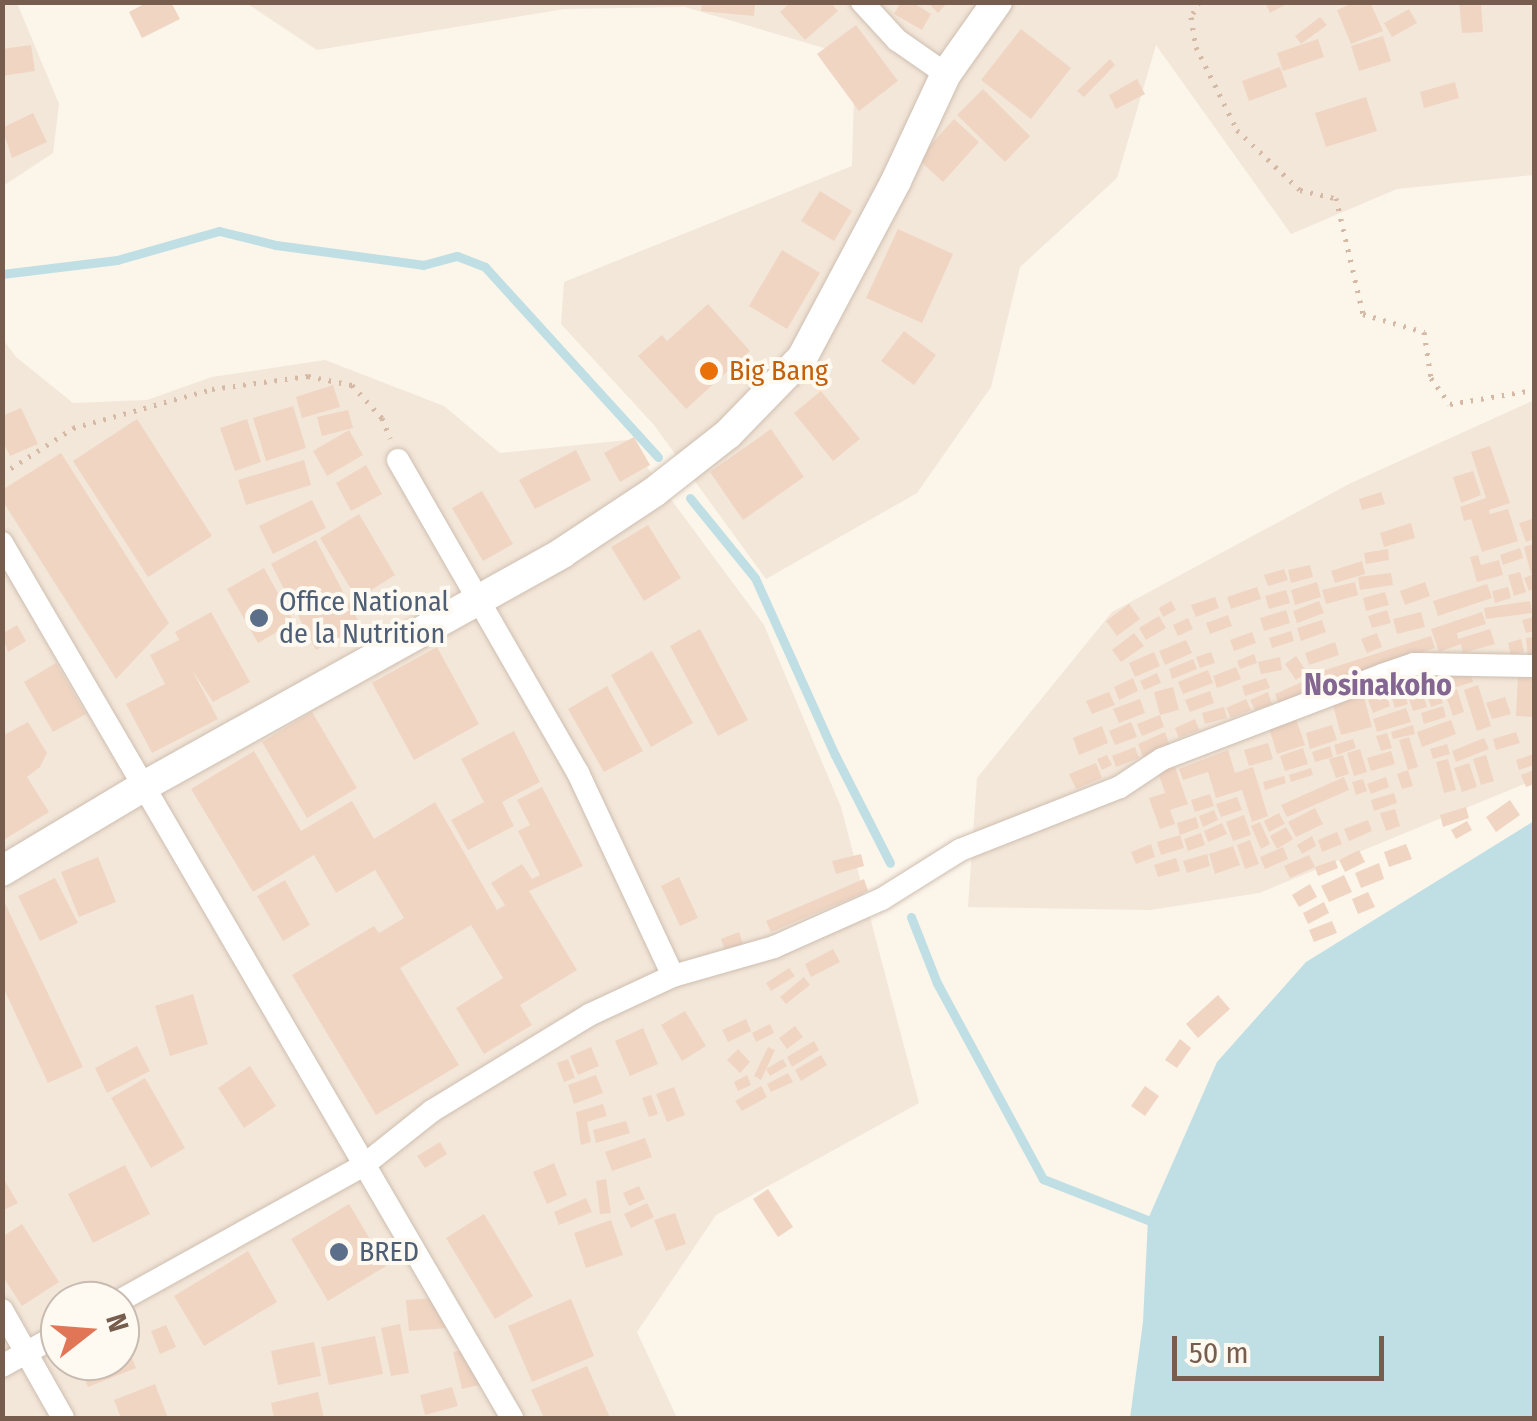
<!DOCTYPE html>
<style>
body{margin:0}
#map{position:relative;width:1537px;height:1421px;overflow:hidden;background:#fcf5ea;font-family:"Fira Sans Condensed",sans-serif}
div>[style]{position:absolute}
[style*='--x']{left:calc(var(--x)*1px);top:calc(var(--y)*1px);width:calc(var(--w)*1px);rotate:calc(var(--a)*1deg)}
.residential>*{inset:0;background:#f3e7d9}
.water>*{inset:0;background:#bfdfe5}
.stream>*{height:9px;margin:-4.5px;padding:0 4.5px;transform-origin:4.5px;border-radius:4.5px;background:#bfdfe5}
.building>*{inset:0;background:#f0d5c3}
.path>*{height:5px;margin-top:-2.5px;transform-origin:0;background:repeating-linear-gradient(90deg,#d6b9a5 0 2.5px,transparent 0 10.5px)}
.roads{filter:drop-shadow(0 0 2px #cebeb0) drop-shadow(0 0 2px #cebeb0)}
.street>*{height:22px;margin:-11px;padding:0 11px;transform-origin:11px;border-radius:11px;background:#fff}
.secondary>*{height:30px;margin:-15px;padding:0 15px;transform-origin:15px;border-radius:15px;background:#fff}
.dots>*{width:28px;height:28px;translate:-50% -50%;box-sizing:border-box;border:5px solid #fef9f1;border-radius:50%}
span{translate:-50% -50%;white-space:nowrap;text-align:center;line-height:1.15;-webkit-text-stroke:8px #fef9f1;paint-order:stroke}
.food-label{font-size:28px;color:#c56008}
.left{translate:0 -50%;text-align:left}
.service-label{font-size:28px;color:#4e5e75}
.neighbourhood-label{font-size:30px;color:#846692;font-weight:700}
.frame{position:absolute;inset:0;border:5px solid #765d4e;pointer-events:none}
.north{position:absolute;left:40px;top:1281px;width:100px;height:100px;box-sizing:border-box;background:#fef9f1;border:2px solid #c8bbb0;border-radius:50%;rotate:73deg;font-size:28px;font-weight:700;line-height:40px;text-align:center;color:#765d4e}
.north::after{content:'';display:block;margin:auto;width:35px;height:45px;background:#e07655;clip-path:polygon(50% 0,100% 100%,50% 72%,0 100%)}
.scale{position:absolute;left:1172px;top:1336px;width:212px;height:45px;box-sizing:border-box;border:5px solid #765d4e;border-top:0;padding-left:12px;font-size:30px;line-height:35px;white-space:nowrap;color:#765d4e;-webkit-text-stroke:8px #fef9f1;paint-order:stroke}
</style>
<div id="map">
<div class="residential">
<i style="clip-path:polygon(3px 3px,17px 3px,59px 104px,53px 153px,3px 186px)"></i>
<i style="clip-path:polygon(246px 3px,1534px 3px,1534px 175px,1397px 189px,1291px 234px,1156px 45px,1117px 178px,1020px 267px,991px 387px,917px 493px,766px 579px,654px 425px,561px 324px,564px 282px,852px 166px,855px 57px,685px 7px,564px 9px,317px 50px)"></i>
<i style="clip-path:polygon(evenodd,2px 338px,16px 357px,73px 403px,147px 400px,212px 377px,325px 360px,444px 406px,500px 453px,627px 440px,764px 625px,841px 807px,919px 1103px,716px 1215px,637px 1332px,677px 1418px,3px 1418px,2px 338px,60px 1301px,120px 1301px,120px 1361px,60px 1361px,60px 1301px)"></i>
<i style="clip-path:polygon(1532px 401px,1534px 780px,1259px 893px,1150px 910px,968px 907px,977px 778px,1112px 612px,1349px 484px)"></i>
</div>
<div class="water">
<i style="clip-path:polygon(1534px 821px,1534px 1418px,1130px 1418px,1143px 1322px,1148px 1219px,1217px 1062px,1306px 962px)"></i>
</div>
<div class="stream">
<i style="--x:2;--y:274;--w:116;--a:-6.9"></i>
<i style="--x:117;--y:260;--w:106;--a:-15.9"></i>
<i style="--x:219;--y:231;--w:59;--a:13.8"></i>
<i style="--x:276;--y:245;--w:148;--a:7.7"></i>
<i style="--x:423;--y:265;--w:35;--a:-15"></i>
<i style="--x:457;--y:256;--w:30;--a:21"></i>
<i style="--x:485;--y:267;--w:257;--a:47.7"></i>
<i style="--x:690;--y:498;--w:103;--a:50.9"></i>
<i style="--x:755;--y:578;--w:194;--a:65.7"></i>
<i style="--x:835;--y:755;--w:121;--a:63"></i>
<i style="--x:911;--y:917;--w:71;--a:68.5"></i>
<i style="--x:937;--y:983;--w:223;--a:61.6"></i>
<i style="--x:1043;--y:1179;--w:123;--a:21.4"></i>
</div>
<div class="building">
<i style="clip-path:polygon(148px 2px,171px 2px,180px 19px,142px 38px,129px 12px)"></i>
<i style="clip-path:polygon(702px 2px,755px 2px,754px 16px,701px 11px)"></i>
<i style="clip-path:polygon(791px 2px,830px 2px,838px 11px,805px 40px,780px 12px)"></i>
<i style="clip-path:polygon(901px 2px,912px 2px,931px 14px,922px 30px,894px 14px)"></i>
<i style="clip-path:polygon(927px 2px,948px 2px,938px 13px)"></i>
<i style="clip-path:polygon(1265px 2px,1290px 2px,1270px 13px)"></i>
<i style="clip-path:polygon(1355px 2px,1370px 2px,1383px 31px,1351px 44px,1337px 10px)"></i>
<i style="clip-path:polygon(1459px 2px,1481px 2px,1483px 32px,1462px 33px)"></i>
<i style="clip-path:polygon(1409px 9px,1417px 23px,1392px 37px,1384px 23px)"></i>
<i style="clip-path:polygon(1320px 17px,1327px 25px,1301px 44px,1295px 36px)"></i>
<i style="clip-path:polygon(856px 25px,898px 81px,859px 111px,817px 54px)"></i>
<i style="clip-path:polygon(1021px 29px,1071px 68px,1031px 119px,981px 80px)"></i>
<i style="clip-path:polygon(1383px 36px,1391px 61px,1359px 71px,1351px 46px)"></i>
<i style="clip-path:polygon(1318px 39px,1324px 57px,1283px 71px,1277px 53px)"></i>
<i style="clip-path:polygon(31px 45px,35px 71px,2px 76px,2px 49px)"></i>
<i style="clip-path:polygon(1110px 59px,1115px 65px,1084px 97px,1077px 91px)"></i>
<i style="clip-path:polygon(1280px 67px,1287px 87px,1249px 101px,1242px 81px)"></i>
<i style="clip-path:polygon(1137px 79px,1145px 94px,1116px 109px,1109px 95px)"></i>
<i style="clip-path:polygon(1455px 82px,1459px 98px,1424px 108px,1420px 92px)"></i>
<i style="clip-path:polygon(983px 89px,1030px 136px,1005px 162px,957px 115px)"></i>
<i style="clip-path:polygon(1366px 97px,1377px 131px,1326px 147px,1315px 113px)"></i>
<i style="clip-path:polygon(33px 113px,47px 142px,12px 158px,2px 128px)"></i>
<i style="clip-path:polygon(954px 119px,979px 142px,943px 182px,918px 159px)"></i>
<i style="clip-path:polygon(820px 191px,852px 211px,834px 241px,801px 221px)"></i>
<i style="clip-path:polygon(898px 229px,953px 254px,922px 323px,866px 298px)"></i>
<i style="clip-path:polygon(782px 250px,820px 273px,787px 329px,749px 306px)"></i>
<i style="clip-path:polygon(708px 304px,750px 351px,686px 409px,638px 356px,662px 335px,667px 341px)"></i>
<i style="clip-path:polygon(904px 331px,936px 355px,914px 385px,881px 361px)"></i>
<i style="clip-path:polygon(333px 385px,340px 407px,302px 418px,296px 397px)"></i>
<i style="clip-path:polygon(821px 391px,860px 439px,833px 461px,794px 413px)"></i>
<i style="clip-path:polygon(293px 406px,306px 448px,266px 461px,253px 418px)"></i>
<i style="clip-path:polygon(21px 408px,38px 444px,10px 456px,2px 440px,2px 416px)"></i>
<i style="clip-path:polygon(348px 410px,353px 428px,322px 436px,317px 417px)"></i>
<i style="clip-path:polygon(137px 419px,212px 536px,148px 577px,73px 461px)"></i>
<i style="clip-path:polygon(247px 419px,261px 462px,235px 471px,220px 428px)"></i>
<i style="clip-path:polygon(771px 429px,804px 477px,743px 520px,710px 472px)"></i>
<i style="clip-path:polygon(349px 430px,363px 455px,327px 476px,313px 451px)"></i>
<i style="clip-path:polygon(634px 437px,650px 465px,620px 482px,604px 453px)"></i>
<i style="clip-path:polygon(1490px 446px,1510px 503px,1489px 510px,1490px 514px,1508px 509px,1518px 541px,1482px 552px,1471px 519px,1464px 521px,1460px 507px,1486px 498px,1471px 452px)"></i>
<i style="clip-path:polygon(576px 450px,591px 480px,535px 509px,519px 480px)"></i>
<i style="clip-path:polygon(61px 453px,169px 623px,116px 679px,2px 500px,2px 490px)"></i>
<i style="clip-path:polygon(304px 460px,311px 485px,246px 505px,238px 480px)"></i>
<i style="clip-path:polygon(366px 465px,382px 494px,351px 511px,336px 483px)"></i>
<i style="clip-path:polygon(1473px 471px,1481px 495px,1461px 503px,1453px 477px)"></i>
<i style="clip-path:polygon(482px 491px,513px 544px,483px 561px,452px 508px)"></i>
<i style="clip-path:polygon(1381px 492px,1385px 504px,1362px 510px,1359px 499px)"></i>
<i style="clip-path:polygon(312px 500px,326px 528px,273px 554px,259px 526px)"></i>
<i style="clip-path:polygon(359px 514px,395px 575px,357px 599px,320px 538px)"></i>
<i style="clip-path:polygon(1532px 519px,1534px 539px,1526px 542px,1519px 523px)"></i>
<i style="clip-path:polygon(1411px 523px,1415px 538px,1384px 547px,1380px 533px)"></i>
<i style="clip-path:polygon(648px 525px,681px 578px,644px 601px,611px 547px)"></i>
<i style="clip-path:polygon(316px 540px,361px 626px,316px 650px,271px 564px)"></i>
<i style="clip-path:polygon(1534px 544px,1534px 573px,1531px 574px,1524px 547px)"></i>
<i style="clip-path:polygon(1520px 548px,1523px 558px,1503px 565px,1500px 555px)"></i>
<i style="clip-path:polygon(1388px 549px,1389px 560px,1366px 564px,1364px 553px)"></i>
<i style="clip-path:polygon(1478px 555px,1481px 565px,1499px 560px,1503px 575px,1477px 582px,1470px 557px)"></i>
<i style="clip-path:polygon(1362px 561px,1365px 574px,1335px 583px,1331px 571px)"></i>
<i style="clip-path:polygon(1310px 565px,1313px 577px,1291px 583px,1288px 570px)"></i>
<i style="clip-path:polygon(264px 568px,294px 622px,258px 643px,227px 589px)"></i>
<i style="clip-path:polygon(1284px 569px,1288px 580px,1268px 586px,1264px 575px)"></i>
<i style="clip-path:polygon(1520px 572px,1526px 592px,1514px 596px,1508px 575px)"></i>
<i style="clip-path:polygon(1391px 573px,1393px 585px,1360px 590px,1358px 577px)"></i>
<i style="clip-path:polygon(1534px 574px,1534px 589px,1529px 591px,1524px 578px)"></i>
<i style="clip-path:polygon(1317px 582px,1321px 597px,1295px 605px,1291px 590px)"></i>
<i style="clip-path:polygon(1355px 582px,1358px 595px,1326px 604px,1322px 590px)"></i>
<i style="clip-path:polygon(1425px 582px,1430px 596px,1405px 605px,1400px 591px)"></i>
<i style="clip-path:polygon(1487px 584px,1492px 598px,1438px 616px,1433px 601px)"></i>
<i style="clip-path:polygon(1257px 587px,1261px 599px,1231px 609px,1227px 597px)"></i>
<i style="clip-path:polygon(1508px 587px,1511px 598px,1495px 603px,1492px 591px)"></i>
<i style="clip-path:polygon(1286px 590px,1290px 603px,1269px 609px,1265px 596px)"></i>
<i style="clip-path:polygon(1385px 592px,1389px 605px,1366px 611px,1363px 598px)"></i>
<i style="clip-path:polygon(1215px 597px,1219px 608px,1196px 617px,1191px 605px)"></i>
<i style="clip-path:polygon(1171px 601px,1176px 610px,1163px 617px,1159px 608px)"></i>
<i style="clip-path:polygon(1319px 601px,1324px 613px,1297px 623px,1293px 611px)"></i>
<i style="clip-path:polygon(1530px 601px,1532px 613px,1486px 619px,1484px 608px)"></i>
<i style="clip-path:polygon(1129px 604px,1140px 619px,1117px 636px,1106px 621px)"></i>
<i style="clip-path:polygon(1286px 610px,1290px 623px,1264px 631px,1260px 618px)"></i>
<i style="clip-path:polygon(1387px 610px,1391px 623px,1372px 628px,1368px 616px)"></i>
<i style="clip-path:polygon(211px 612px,250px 682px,213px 702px,192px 670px,218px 719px,152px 753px,126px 704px,165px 684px,150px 655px,179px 640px,175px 632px)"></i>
<i style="clip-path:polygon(1421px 612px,1425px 627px,1397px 634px,1393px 619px)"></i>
<i style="clip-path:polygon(1482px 612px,1486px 624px,1457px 633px,1458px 639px,1490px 629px,1495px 644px,1463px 653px,1461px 644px,1439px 652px,1431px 629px)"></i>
<i style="clip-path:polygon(1228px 615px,1232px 626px,1210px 634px,1206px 623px)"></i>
<i style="clip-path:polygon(1159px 616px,1166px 628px,1146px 640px,1139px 628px)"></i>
<i style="clip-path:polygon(1534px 617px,1534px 631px,1526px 633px,1522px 620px)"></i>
<i style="clip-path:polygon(1188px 618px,1193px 629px,1178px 636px,1173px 625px)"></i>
<i style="clip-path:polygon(1322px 620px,1326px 632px,1301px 641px,1297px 628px)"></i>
<i style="clip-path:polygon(17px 625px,26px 641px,8px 652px,2px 634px)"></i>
<i style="clip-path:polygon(700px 629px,748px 720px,718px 736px,670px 646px)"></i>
<i style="clip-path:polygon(1291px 631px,1294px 641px,1272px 648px,1269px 638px)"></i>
<i style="clip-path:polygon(1252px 632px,1256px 643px,1234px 651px,1230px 640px)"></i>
<i style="clip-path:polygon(1134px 633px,1144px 646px,1121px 662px,1112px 650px)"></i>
<i style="clip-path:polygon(1377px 633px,1382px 647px,1367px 653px,1361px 639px)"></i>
<i style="clip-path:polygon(1431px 636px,1435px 648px,1320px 685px,1316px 673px)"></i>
<i style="clip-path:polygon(1534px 637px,1534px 655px,1528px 656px,1526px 638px)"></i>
<i style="clip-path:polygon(1521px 639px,1524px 652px,1511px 655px,1508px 643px)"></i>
<i style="clip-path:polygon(1186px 640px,1192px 653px,1165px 665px,1159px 651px)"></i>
<i style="clip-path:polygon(1335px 642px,1339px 655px,1309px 665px,1305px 653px)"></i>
<i style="clip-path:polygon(437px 647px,479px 724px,414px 760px,372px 683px)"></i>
<i style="clip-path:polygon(652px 651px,693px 723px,651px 747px,611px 675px)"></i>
<i style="clip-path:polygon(1154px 652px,1160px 666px,1135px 677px,1129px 663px)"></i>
<i style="clip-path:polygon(1211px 652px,1215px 663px,1200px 668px,1196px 657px)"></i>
<i style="clip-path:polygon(1254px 654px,1257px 663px,1240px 669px,1237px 661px)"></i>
<i style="clip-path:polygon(1296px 656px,1307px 672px,1296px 680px,1285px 664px)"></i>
<i style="clip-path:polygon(1280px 657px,1282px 670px,1261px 674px,1258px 662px)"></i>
<i style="clip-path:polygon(1193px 659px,1197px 669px,1172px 679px,1169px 669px)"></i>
<i style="clip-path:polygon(56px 663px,86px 714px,53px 732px,24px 682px)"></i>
<i style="clip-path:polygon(1236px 667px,1241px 679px,1217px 688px,1213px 676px)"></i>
<i style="clip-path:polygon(1469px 669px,1473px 682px,1446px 690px,1441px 678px)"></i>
<i style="clip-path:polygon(1208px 670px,1213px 683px,1183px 694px,1178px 682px)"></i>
<i style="clip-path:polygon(1157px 673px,1161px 683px,1144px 690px,1140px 681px)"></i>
<i style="clip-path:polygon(1416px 673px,1427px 707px,1413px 711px,1402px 678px)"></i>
<i style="clip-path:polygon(1434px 676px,1443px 703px,1431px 707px,1422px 680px)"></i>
<i style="clip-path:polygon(1518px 677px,1534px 678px,1534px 717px,1516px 716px)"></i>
<i style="clip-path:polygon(1133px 678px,1138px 691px,1119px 700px,1114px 687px)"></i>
<i style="clip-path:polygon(1266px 678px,1270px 688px,1245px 696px,1242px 686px)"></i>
<i style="clip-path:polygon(1302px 682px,1306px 693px,1279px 704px,1275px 694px)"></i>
<i style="clip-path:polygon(1400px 682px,1408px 704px,1395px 708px,1388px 686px)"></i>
<i style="clip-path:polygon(1478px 685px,1491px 726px,1477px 731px,1464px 690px)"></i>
<i style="clip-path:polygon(607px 686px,643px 751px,604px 772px,568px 709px)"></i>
<i style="clip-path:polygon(1173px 687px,1179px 710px,1160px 715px,1154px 692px)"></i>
<i style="clip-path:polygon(1457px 689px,1464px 712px,1453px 716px,1445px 693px)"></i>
<i style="clip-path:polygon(1210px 691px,1214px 703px,1190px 712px,1185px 700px)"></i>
<i style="clip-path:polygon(1109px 692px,1115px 705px,1092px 714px,1086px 701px)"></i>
<i style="clip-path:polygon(1268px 692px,1272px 704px,1255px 710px,1250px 700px)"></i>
<i style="clip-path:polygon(1386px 694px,1390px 706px,1373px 713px,1368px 700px)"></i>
<i style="clip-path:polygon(1364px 697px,1372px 727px,1341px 735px,1333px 705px)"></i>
<i style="clip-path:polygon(1505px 697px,1511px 714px,1492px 719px,1486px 703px)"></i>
<i style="clip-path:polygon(1140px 699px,1145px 713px,1119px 723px,1113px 709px)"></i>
<i style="clip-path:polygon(1246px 699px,1251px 710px,1231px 718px,1226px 708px)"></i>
<i style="clip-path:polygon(1443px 706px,1446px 717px,1424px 724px,1421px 713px)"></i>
<i style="clip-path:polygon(1224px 707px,1227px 718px,1205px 724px,1202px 713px)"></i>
<i style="clip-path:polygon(1406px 708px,1411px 722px,1377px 732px,1373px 719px)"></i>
<i style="clip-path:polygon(312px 712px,357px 788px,307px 818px,262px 742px)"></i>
<i style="clip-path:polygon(1160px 715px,1164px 727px,1142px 736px,1137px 724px)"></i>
<i style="clip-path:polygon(1195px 719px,1199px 730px,1179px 738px,1175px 728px)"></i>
<i style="clip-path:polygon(1296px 719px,1305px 745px,1277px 754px,1269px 728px)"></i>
<i style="clip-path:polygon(1451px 720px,1456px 734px,1422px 747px,1417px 732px)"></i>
<i style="clip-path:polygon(28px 722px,47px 753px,40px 767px,27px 777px,49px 812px,2px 841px,2px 736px)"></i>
<i style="clip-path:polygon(1131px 722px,1137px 737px,1115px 745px,1109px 731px)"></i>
<i style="clip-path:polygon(1332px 725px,1337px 740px,1310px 749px,1306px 733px)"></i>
<i style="clip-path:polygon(1413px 725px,1415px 734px,1393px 739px,1391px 732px)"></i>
<i style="clip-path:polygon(1102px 726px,1108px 743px,1079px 755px,1073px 738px)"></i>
<i style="clip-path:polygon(514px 731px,540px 782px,502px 802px,514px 826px,468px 850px,451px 820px,484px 802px,461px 759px)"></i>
<i style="clip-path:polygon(1165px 732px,1170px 746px,1143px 757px,1138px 744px)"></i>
<i style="clip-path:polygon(1516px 732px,1520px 743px,1496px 750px,1493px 739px)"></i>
<i style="clip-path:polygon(1387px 733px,1392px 748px,1381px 751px,1376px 736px)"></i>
<i style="clip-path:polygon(1409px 737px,1418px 767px,1408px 770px,1399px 740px)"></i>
<i style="clip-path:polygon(1484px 738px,1489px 749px,1456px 762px,1452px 751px)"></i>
<i style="clip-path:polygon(1353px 739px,1356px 748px,1337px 755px,1334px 745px)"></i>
<i style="clip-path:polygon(1268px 743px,1273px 759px,1249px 766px,1244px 750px)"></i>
<i style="clip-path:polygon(1447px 744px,1450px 754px,1433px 759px,1430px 749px)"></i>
<i style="clip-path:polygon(1330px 746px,1333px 757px,1315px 762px,1312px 752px)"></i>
<i style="clip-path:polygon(1135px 747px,1139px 758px,1116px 767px,1112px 756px)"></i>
<i style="clip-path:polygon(1303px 748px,1308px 764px,1285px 771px,1280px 756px)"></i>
<i style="clip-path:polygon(1360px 749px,1367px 772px,1354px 776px,1347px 753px)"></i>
<i style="clip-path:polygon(1228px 750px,1235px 773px,1253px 767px,1268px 816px,1252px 822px,1242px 790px,1216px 798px,1208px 772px,1183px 780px,1179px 769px)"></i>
<i style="clip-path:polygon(254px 751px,301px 831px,352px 801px,374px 839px,435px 802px,497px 910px,505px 905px,491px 883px,522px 864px,532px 879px,540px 875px,518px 831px,530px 825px,517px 800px,542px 787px,583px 866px,529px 891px,577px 970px,520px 1005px,532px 1025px,484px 1054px,456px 1008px,503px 978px,471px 925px,400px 968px,459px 1065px,376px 1115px,292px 975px,374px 926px,379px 933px,404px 918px,375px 870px,336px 893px,314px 855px,253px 892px,191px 789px)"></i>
<i style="clip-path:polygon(1391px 751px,1395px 764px,1371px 771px,1367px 758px)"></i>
<i style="clip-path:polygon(1534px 754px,1534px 765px,1519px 770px,1516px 760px)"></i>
<i style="clip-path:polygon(1107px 755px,1112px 765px,1102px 770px,1097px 759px)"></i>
<i style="clip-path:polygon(1343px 755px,1349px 774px,1336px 778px,1329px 759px)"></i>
<i style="clip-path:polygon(1486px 755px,1494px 781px,1481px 785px,1473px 759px)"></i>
<i style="clip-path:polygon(1448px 759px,1456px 790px,1444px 793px,1436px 762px)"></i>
<i style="clip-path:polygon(1096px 763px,1102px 778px,1076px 789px,1069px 774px)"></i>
<i style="clip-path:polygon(1469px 763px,1477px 787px,1462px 792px,1454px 768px)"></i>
<i style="clip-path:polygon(1175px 767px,1188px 804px,1170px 810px,1175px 824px,1160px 829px,1149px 798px,1165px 793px,1158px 772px)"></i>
<i style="clip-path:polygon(1311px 768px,1313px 775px,1291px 782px,1289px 775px)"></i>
<i style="clip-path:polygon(1408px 770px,1413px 786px,1402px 789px,1397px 774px)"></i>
<i style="clip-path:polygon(1534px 770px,1534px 784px,1526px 787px,1521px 775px)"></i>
<i style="clip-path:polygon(1284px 776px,1286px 783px,1265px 790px,1263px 782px)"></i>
<i style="clip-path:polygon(1344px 777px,1349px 790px,1287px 817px,1281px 805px)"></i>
<i style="clip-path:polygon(1386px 777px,1389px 787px,1371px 794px,1367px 784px)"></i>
<i style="clip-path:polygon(1363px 779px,1367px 791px,1356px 795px,1352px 782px)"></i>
<i style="clip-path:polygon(1394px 793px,1397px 803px,1374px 811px,1371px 800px)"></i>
<i style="clip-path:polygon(1210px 794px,1214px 806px,1195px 812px,1191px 800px)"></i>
<i style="clip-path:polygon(1237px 797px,1242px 810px,1221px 817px,1216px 804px)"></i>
<i style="clip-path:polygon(1510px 800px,1520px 815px,1496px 832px,1486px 817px)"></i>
<i style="clip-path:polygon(1466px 807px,1469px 818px,1443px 827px,1440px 815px)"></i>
<i style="clip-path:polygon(1315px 808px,1323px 824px,1296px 837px,1288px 822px)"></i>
<i style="clip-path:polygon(1395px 809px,1400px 826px,1386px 831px,1380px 813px)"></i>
<i style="clip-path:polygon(1214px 810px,1218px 820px,1203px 827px,1199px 816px)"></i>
<i style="clip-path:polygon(1279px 813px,1285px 824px,1269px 832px,1264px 821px)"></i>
<i style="clip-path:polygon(1244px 815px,1251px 835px,1233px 841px,1226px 822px)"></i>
<i style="clip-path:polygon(1196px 817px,1199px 828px,1180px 835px,1177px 823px)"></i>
<i style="clip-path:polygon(1368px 820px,1372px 831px,1349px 841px,1344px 829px)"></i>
<i style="clip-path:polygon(1467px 821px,1472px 830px,1456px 839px,1451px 830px)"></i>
<i style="clip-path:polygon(1260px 822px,1270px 844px,1261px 849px,1251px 826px)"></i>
<i style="clip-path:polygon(1222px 823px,1227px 834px,1208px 842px,1204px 831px)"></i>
<i style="clip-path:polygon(1286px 827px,1293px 839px,1277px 849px,1270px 836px)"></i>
<i style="clip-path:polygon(1337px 832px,1342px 844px,1322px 852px,1318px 840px)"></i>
<i style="clip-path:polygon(1201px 833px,1205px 845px,1188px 851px,1184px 839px)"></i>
<i style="clip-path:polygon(1180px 835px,1184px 848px,1161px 855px,1157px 842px)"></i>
<i style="clip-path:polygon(1312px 836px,1316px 846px,1302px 854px,1297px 845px)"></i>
<i style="clip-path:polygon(1250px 840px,1259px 864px,1245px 869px,1237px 845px)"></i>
<i style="clip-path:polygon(1151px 844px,1155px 857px,1136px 864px,1131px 852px)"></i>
<i style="clip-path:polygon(1406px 844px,1412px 859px,1389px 867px,1384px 852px)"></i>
<i style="clip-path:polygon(1233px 846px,1240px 865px,1215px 874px,1209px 854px)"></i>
<i style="clip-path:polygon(1283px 847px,1288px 859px,1265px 869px,1260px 857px)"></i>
<i style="clip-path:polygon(1359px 850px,1365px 862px,1345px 872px,1339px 860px)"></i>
<i style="clip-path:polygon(861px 854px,864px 866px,836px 874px,832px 861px)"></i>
<i style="clip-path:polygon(1207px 854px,1210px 866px,1187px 873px,1183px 861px)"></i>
<i style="clip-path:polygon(1309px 855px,1315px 867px,1290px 878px,1284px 866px)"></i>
<i style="clip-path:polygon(98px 857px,116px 902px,79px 917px,61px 872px)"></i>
<i style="clip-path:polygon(1176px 858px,1180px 871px,1158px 877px,1154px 865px)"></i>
<i style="clip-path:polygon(1335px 860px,1338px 868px,1318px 876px,1315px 867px)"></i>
<i style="clip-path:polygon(1379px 863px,1384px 879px,1361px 888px,1355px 873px)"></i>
<i style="clip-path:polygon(1344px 875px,1352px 892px,1329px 902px,1321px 886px)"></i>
<i style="clip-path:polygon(679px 877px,698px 918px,680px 926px,661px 886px)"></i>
<i style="clip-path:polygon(55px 878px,78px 923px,40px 941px,18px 896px)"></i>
<i style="clip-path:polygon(864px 879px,868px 891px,771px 932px,766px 921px)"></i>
<i style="clip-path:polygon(285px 880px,310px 925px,283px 941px,257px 896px)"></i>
<i style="clip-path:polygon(1310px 884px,1317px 897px,1299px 907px,1292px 895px)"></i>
<i style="clip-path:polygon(1368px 892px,1375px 907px,1358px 914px,1352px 899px)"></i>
<i style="clip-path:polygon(2px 897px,83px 1067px,48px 1083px,2px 985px)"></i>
<i style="clip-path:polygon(1324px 902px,1329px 913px,1308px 924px,1303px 913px)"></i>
<i style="clip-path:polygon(1332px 921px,1337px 933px,1314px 942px,1309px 930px)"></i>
<i style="clip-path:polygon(739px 932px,744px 947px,726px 953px,721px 939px)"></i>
<i style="clip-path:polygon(833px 949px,840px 962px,811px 977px,805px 964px)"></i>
<i style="clip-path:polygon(789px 968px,795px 976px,771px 991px,766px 983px)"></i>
<i style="clip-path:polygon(804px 977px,810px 985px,786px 1004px,780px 997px)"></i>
<i style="clip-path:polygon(193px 994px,208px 1044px,170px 1056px,155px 1006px)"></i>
<i style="clip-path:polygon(1218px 995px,1230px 1009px,1198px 1038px,1186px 1024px)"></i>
<i style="clip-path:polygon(685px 1011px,706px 1046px,682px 1061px,661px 1025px)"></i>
<i style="clip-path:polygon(746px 1019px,751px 1031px,728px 1042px,722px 1030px)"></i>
<i style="clip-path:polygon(770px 1024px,774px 1033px,756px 1042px,752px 1033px)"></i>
<i style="clip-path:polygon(795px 1026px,803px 1037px,787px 1049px,779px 1038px)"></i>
<i style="clip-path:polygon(643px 1028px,658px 1064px,630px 1076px,615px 1041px)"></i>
<i style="clip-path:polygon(1180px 1039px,1191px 1048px,1177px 1068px,1165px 1060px)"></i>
<i style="clip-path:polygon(814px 1041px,819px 1050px,792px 1067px,787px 1057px)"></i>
<i style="clip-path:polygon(137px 1046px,150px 1071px,107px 1093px,95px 1068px)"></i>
<i style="clip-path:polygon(591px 1047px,599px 1066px,578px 1075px,570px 1056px)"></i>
<i style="clip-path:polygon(768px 1047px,775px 1050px,761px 1080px,754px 1076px)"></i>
<i style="clip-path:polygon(738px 1049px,750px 1062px,740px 1073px,727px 1060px)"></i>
<i style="clip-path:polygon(821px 1055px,827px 1065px,801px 1081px,795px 1070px)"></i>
<i style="clip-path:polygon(568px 1059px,575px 1078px,564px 1082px,557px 1063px)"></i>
<i style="clip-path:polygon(783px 1059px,787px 1066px,770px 1076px,766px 1069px)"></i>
<i style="clip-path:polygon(250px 1066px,276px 1106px,244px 1128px,218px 1088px)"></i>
<i style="clip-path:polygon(788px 1073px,793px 1082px,771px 1092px,767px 1084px)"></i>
<i style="clip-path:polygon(596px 1075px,603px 1093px,574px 1104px,568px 1085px)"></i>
<i style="clip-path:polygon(747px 1075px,751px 1085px,738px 1091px,734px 1082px)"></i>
<i style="clip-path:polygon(145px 1078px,185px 1148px,151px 1168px,111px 1098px)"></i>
<i style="clip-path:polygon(761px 1086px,767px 1097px,742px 1111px,735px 1101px)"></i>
<i style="clip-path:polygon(1145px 1086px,1159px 1096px,1145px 1116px,1131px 1106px)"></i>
<i style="clip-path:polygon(674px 1087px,685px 1115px,667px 1122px,656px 1094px)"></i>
<i style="clip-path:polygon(651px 1095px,658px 1114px,649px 1117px,642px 1098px)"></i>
<i style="clip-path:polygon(603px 1104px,607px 1116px,587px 1122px,591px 1142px,581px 1145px,576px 1112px)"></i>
<i style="clip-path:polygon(626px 1121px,630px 1133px,596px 1143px,593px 1130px)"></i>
<i style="clip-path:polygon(645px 1138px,652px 1157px,612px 1171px,605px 1152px)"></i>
<i style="clip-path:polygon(440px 1142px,447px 1154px,425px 1168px,417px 1156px)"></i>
<i style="clip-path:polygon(554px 1163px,567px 1195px,547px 1204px,533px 1172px)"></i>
<i style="clip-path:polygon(125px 1165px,150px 1214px,93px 1243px,68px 1194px)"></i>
<i style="clip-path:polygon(2px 1176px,18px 1203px,2px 1211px)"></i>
<i style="clip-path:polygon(606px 1179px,611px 1213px,600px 1214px,596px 1181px)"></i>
<i style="clip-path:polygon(639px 1186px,645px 1199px,629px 1206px,623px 1193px)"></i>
<i style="clip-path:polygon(768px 1189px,793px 1227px,778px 1237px,753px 1199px)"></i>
<i style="clip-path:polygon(586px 1198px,592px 1212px,559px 1225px,554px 1212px)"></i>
<i style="clip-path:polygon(647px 1203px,654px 1217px,631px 1228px,624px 1214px)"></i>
<i style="clip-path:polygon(349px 1204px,386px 1266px,328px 1301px,291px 1239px)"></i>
<i style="clip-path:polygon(675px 1213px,686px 1244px,666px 1251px,654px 1220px)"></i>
<i style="clip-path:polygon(484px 1214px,533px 1296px,495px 1319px,446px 1238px)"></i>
<i style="clip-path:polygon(611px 1220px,623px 1255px,586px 1268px,574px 1233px)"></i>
<i style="clip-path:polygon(22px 1224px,59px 1282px,22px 1306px,2px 1275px,2px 1237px)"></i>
<i style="clip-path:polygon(248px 1251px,277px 1302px,204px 1346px,174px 1296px)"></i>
<i style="clip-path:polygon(446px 1297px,448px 1328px,409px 1331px,406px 1300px)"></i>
<i style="clip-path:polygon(571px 1299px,594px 1356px,532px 1382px,508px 1326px)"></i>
<i style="clip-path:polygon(400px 1324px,409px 1373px,391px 1376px,381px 1328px)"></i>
<i style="clip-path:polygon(166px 1325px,176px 1347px,160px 1354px,151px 1331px)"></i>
<i style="clip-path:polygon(120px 1329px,136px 1368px,88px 1387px,77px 1361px,120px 1361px)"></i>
<i style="clip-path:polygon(375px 1336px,383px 1374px,329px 1385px,321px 1347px)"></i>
<i style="clip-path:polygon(314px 1342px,321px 1376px,278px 1385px,271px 1351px)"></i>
<i style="clip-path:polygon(479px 1346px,488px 1383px,462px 1389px,453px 1352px)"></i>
<i style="clip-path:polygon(587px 1366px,610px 1418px,544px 1418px,531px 1390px)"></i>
<i style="clip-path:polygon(155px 1384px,168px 1418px,121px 1418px,114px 1400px)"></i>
<i style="clip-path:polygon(452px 1387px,458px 1406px,425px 1415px,420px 1395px)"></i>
<i style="clip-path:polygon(318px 1392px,324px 1418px,274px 1418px,271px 1403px)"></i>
</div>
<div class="path">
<i style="--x:1199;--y:2;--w:17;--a:118"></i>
<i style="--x:1191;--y:17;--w:30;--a:81"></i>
<i style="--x:1196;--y:47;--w:93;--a:63.7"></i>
<i style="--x:1237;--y:130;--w:87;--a:43.6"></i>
<i style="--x:1300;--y:190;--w:37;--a:13"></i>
<i style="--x:1336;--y:198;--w:119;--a:76.9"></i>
<i style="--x:1363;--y:314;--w:64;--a:16.4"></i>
<i style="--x:1424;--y:332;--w:47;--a:81.3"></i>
<i style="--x:1431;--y:378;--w:32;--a:54"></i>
<i style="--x:1450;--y:404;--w:85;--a:-9.5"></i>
<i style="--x:2;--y:474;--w:85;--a:-32.9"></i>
<i style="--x:73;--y:428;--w:144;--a:-15.7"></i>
<i style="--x:212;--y:389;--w:97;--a:-7.7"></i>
<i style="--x:308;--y:376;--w:45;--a:11.6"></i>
<i style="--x:352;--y:385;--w:45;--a:47.7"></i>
<i style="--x:382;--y:418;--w:22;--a:68"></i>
</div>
<div class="roads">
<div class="street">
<i style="--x:862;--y:2;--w:52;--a:47.4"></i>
<i style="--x:897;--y:40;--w:60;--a:34.8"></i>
<i style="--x:398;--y:460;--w:361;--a:60.1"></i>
<i style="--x:578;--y:773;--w:224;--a:64.9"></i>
<i style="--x:2;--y:543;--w:1013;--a:59.76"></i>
<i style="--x:119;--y:1301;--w:280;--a:-29"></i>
<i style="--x:364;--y:1165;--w:87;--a:-38.5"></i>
<i style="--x:432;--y:1111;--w:184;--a:-31.4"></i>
<i style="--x:589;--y:1015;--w:93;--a:-24.9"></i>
<i style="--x:673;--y:976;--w:105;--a:-16"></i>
<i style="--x:774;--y:947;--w:118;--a:-24"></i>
<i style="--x:882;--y:899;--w:92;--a:-32.1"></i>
<i style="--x:960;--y:850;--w:172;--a:-21.5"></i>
<i style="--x:1120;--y:787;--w:50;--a:-33.7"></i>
<i style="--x:1162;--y:759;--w:235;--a:-20.9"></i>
<i style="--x:1382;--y:675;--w:34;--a:-19"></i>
<i style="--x:1414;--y:664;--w:120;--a:1"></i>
<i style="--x:2;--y:1310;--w:124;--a:60.5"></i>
<i style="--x:2;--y:1366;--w:66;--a:-28.9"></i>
</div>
<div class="secondary">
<i style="--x:2;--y:871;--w:165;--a:-30.9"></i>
<i style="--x:144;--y:786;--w:479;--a:-29.1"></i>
<i style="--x:562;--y:553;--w:110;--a:-33.5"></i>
<i style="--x:654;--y:492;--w:94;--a:-38.1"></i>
<i style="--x:728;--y:434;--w:106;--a:-45.8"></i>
<i style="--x:802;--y:358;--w:200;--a:-62"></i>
<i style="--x:896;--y:181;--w:118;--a:-65"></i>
<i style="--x:946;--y:74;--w:88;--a:-54.7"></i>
</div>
</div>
<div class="dots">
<i style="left:709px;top:371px;background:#e8710a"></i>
<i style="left:259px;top:618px;background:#5c6f8a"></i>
<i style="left:339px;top:1252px;background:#5c6f8a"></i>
</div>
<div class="food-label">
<span class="left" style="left:729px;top:371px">Big Bang</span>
</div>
<div class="service-label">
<span class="left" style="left:279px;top:618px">Office National<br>de la Nutrition</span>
<span class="left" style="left:359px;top:1252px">BRED</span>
</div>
<div class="neighbourhood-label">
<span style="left:1378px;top:685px">Nosinakoho</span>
</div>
<div class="frame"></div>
<div class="north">N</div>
<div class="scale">50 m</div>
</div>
